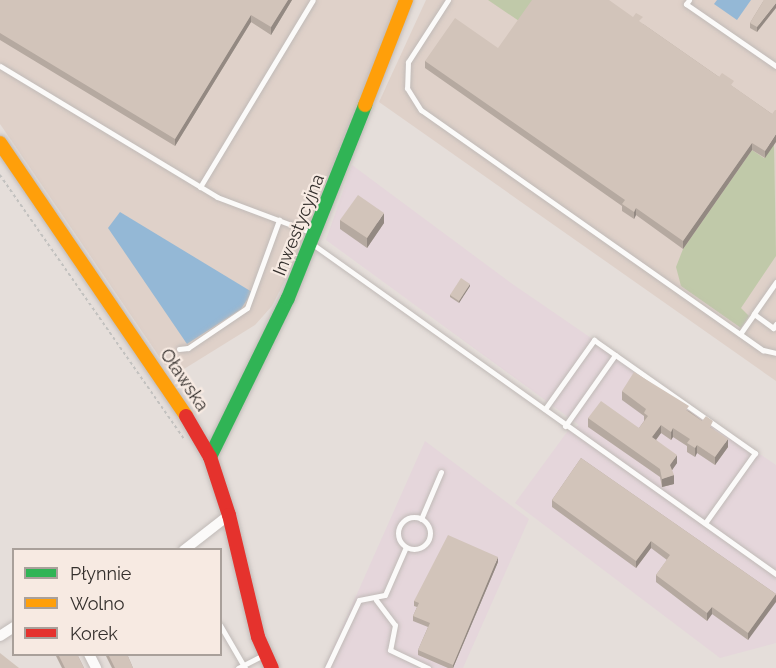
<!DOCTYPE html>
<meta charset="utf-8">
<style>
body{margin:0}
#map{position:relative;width:776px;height:668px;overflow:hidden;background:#e5deda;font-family:Raleway,sans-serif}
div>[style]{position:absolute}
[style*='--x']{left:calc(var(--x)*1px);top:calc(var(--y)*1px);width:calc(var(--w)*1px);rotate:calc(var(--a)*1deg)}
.commercial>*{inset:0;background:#e5d6db}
.built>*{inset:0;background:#dfd1c9}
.green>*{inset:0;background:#c0c9a9}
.water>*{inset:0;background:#94b8d6}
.path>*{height:1.5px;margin-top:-0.75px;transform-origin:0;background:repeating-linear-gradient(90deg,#c2c1bf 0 3px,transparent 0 6px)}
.roads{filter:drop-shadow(0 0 2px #c0bab7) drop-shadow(0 0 2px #c0bab7)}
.lane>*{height:5px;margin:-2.5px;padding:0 2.5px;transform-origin:2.5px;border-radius:2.5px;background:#fbfaf9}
.lane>.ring{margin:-2.5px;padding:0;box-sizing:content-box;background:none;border:5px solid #fbfaf9;border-radius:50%}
.street>*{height:10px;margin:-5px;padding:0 5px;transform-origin:5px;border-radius:5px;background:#fbfaf9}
.fast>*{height:14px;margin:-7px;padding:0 7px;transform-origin:7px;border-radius:7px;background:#30b455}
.slow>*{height:14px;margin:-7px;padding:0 7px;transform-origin:7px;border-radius:7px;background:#ff9f0a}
.jam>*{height:14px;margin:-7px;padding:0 7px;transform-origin:7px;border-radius:7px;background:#e5322d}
.wall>*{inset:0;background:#b5a9a0}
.shaded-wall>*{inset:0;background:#938982}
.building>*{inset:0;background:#d2c4ba}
span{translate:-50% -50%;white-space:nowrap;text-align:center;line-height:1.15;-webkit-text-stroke:4.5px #f7eae2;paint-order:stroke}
.street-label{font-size:18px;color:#35302d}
.legend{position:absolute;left:12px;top:548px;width:210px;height:108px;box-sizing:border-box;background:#f7eae2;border:2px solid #a9a09a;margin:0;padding:8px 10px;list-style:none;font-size:18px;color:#35302d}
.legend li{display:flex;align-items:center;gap:12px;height:30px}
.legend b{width:30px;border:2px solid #a9a09a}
</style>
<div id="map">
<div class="commercial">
<i style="clip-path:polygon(352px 165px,511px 283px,776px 465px,776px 643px,720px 658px,515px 503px,567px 432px,579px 425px,326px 240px)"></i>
<i style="clip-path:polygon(425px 441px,529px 519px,463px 668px,324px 668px)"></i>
</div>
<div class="built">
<i style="clip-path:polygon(0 0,399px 0,295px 261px,272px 306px,255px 325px,184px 369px,165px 365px,0 124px)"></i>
<i style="clip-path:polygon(426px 0,776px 0,776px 381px,379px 102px)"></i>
</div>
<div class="green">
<i style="clip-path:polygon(488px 0,538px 0,522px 23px)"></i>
<i style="clip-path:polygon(774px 144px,776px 256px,741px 308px,749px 316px,741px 328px,681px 286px,676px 267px,683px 249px,752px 150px,764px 158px)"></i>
</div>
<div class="water">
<i style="clip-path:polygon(717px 0,751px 0,737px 20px,714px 4px)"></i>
<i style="clip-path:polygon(120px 212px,252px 292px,241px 309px,187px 344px,108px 228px)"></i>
</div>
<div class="path">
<i style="--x:0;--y:175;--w:323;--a:55.1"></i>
</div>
<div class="roads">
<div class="lane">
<i style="--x:448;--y:0;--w:74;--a:122.8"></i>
<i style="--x:408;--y:62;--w:26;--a:92"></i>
<i style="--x:407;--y:88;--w:26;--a:58"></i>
<i style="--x:421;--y:110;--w:418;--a:35.1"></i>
<i style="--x:763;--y:350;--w:13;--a:13"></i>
<i style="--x:689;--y:0;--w:5;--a:127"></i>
<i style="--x:686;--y:4;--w:109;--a:34.6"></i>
<i style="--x:0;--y:66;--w:253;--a:31.1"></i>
<i style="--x:217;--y:197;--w:103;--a:20.6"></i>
<i style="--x:200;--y:187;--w:218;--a:-58.9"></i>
<i style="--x:311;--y:243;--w:571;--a:35.44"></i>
<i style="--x:776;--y:282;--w:39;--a:125"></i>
<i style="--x:754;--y:314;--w:24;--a:36"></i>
<i style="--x:773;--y:328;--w:5;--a:-53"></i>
<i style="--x:740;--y:334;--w:24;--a:-55"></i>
<i style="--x:179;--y:349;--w:9;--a:-6"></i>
<i style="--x:188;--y:348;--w:71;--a:-34.1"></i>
<i style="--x:247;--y:308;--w:94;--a:-70"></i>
<i style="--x:545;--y:409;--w:85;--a:-54.6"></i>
<i style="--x:594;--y:340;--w:197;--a:35.1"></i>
<i style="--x:755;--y:453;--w:86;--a:125.5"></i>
<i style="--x:565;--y:426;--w:87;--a:-54.8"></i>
<i class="ring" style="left:398px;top:517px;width:27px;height:27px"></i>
<i style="--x:421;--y:519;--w:51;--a:-66.9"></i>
<i style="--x:376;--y:600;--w:31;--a:53"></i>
<i style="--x:395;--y:625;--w:25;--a:101"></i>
<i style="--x:390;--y:650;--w:42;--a:25.3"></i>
<i style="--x:220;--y:625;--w:50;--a:59.8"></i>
<i style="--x:238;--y:668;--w:29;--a:-27"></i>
<i style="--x:327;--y:668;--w:75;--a:-64.8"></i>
<i style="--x:359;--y:600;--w:26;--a:-11"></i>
<i style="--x:385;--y:595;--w:52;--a:-66.4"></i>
</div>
<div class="street">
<i style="--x:184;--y:550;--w:57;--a:-37.9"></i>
<i style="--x:0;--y:636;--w:17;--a:-33"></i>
<i style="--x:89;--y:654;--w:16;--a:63"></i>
</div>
<div class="fast">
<i style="--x:210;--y:457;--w:177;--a:-63.9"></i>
<i style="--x:288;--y:298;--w:208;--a:-68.2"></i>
</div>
<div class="slow">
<i style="--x:365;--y:105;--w:113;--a:-68.7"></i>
<i style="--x:0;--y:143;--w:330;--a:55.7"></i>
</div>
<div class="jam">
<i style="--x:186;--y:416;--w:48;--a:59.7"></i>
<i style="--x:210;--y:457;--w:61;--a:71.9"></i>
<i style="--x:229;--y:515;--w:125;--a:76.6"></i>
<i style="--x:258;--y:637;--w:34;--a:66"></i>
</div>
</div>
<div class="wall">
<i style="clip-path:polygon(0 0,292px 0,271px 35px,251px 22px,175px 146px,0 40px)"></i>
<i style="clip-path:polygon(764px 0,757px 32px,750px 28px,750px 23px)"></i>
<i style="clip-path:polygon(643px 24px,772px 114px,765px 158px,752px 150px,683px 249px,636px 215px,634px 219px,622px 211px,622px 206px,425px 68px,425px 61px)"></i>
<i style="clip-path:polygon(340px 220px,384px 223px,367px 248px,340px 229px)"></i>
<i style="clip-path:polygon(470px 286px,459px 303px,450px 297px,450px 295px)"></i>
<i style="clip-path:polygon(622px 391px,689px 411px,713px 429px,728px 447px,715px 465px,697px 453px,695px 457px,687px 452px,687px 446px,673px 437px,671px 440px,661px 433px,656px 440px,677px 463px,672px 470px,674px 484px,662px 487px,660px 477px,588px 427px,588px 418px,639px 428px,644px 421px,644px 416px,622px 400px)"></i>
<i style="clip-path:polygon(581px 458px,776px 594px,748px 640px,712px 614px,707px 621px,656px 582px,656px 575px,667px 560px,651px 548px,636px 568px,552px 507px,552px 500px)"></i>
<i style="clip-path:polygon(498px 562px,453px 668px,448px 668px,418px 655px,418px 650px,428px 627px,413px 621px,413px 616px,417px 607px,414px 606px,414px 601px)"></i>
<i style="clip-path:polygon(55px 654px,77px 654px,84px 668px,62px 668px)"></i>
<i style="clip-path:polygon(105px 654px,127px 654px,133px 668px,112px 668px)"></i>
</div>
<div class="shaded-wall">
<i style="clip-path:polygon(288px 0,292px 0,271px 35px,271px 27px)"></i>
<i style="clip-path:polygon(776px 3px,776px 8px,757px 32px,757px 27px)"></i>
<i style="clip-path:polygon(251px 15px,251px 22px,175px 146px,175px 139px)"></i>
<i style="clip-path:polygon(776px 134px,776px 142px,765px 158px,765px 151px)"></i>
<i style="clip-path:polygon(752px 143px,752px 150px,683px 249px,683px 241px)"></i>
<i style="clip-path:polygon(636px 208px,636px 215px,634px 219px,634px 212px)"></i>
<i style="clip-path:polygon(384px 213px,384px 223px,367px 248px,367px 238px)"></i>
<i style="clip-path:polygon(470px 284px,470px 286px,459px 303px,459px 301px)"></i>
<i style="clip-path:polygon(661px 425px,661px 433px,652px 445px,652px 437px)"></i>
<i style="clip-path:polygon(673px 428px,673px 437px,671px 440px,671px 432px)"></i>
<i style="clip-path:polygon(728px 439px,728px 447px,715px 465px,715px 457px)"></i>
<i style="clip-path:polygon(697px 445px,697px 453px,695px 457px,695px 448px)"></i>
<i style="clip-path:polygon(677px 455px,677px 463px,670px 473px,670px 465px)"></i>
<i style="clip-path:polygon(674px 475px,674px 484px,662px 487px,662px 479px)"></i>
<i style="clip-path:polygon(651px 541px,651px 548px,636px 568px,636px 561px)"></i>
<i style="clip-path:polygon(498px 557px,498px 562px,453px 668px,453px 665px)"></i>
<i style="clip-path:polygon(776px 594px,776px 602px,748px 640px,748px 633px)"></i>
<i style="clip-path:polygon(712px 607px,712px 614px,707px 621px,707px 613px)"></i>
</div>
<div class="building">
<i style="clip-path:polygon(0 0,288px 0,271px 27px,251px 15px,175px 139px,0 33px)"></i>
<i style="clip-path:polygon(532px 0,609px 0,633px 17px,636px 13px,643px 17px,639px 21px,719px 77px,722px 73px,734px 81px,731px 85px,772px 114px,775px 110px,776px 110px,776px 134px,765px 151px,752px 143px,683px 241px,636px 208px,634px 212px,622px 204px,625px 200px,425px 61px,455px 18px,498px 48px)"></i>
<i style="clip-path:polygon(764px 0,776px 0,776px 3px,757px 27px,750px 23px)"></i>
<i style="clip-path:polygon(358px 195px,384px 213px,367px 238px,340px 220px)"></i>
<i style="clip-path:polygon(461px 278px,470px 284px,459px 301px,450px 295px)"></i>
<i style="clip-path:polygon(634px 372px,689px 406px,686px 410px,702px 421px,706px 416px,713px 421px,710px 427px,728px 439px,715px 457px,697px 445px,695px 448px,687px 443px,690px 439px,673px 428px,671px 432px,661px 425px,652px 437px,677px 455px,670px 465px,674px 475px,662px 479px,660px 469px,588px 418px,601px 401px,639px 428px,648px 416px,644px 413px,646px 409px,622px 391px)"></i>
<i style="clip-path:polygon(581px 458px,776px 594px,748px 633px,712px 607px,707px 613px,656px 575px,670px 555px,651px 541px,636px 561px,552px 500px)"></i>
<i style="clip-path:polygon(448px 535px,498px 557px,453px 665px,418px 650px,430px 623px,413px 616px,419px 603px,414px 601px)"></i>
<i style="clip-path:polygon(0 653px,19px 668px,0 668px)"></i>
<i style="clip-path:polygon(58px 654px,77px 654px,84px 668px,65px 668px)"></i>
<i style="clip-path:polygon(108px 654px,127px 654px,133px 668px,115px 668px)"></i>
</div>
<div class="street-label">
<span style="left:299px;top:225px;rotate:-68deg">Inwestycyjna</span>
<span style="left:184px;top:380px;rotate:56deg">Oławska</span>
</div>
<ul class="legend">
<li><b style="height:8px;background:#30b455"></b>Płynnie</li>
<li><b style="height:8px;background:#ff9f0a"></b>Wolno</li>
<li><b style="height:8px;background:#e5322d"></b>Korek</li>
</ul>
</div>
